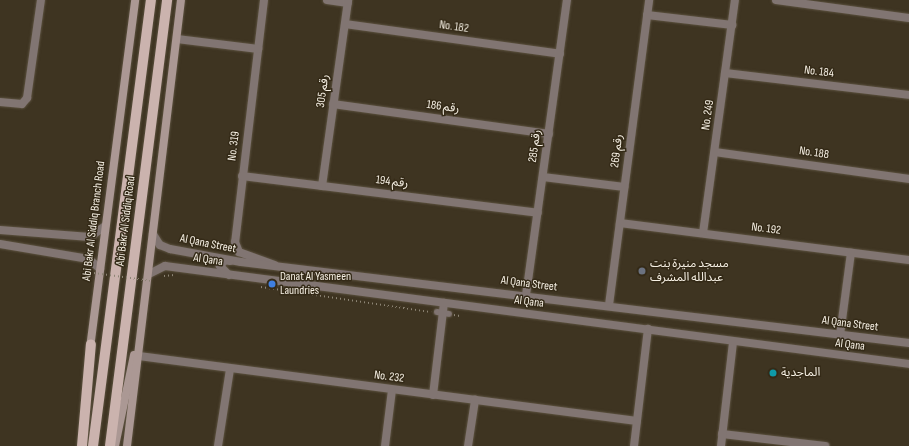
<!DOCTYPE html>
<meta charset="utf-8">
<style>
body{margin:0}
#map{position:relative;width:909px;height:446px;overflow:hidden;background:#3e3421;font-family:"Sofia Sans Condensed","Noto Sans Arabic",sans-serif}
div>[style]{position:absolute}
[style*='--x']{left:calc(var(--x)*1px);top:calc(var(--y)*1px);width:calc(var(--w)*1px);rotate:calc(var(--a)*1deg)}
.path>*{height:1.5px;margin-top:-0.75px;transform-origin:0;background:repeating-linear-gradient(90deg,#8d8575 0 1px,transparent 0 4px)}
.roads{filter:drop-shadow(0 0 1px #5c5240) drop-shadow(0 0 1px #5c5240)}
.pedestrian>*{height:6px;margin:-3px;padding:0 3px;transform-origin:3px;border-radius:3px;background:#817572}
.minor>*{height:8px;margin:-4px;padding:0 4px;transform-origin:4px;border-radius:4px;background:#817572}
.tertiary>*{height:8px;margin:-4px;padding:0 4px;transform-origin:4px;border-radius:4px;background:#817572}
.secondary>*{height:8px;margin:-4px;padding:0 4px;transform-origin:4px;border-radius:4px;background:#ab9894}
.primary>*{height:10px;margin:-5px;padding:0 5px;transform-origin:5px;border-radius:5px;background:#cbb3ae}
.path-bridge>*{height:1.5px;margin-top:-0.75px;transform-origin:0;background:repeating-linear-gradient(90deg,#8d8575 0 1px,transparent 0 4px)}
.dots>*{width:11px;height:11px;translate:-50% -50%;box-sizing:border-box;border:2px solid #342a17;border-radius:50%}
span{translate:-50% -50%;white-space:nowrap;text-align:center;line-height:1.15;-webkit-text-stroke:3px #342a17;paint-order:stroke}
.street-label{font-size:12px;color:#f7f1e5}
.poi-label{font-size:12px;color:#f7f1e5}
.left{translate:0 -50%;text-align:left}
</style>
<div id="map">
<div class="path">
<i style="--x:164;--y:276;--w:10;--a:-6"></i>
<i style="--x:261;--y:287;--w:172;--a:8.4"></i>
<i style="--x:454;--y:315;--w:6;--a:9"></i>
</div>
<div class="roads">
<div class="pedestrian">
<i style="--x:437;--y:312;--w:12;--a:9"></i>
</div>
<div class="minor">
<i style="--x:264;--y:0;--w:244;--a:96.8"></i>
<i style="--x:235;--y:242;--w:11;--a:68"></i>
<i style="--x:239;--y:252;--w:38;--a:20"></i>
<i style="--x:327;--y:0;--w:21;--a:8"></i>
<i style="--x:776;--y:0;--w:134;--a:7.7"></i>
<i style="--x:647;--y:15;--w:86;--a:6.7"></i>
<i style="--x:345;--y:24;--w:217;--a:7.9"></i>
<i style="--x:177;--y:39;--w:82;--a:7"></i>
<i style="--x:725;--y:73;--w:185;--a:6.8"></i>
<i style="--x:0;--y:102;--w:22;--a:5"></i>
<i style="--x:22;--y:104;--w:8;--a:-50"></i>
<i style="--x:27;--y:98;--w:99;--a:-81.9"></i>
<i style="--x:333;--y:104;--w:218;--a:7.9"></i>
<i style="--x:715;--y:152;--w:196;--a:7.9"></i>
<i style="--x:242;--y:176;--w:298;--a:7.1"></i>
<i style="--x:543;--y:177;--w:82;--a:7"></i>
<i style="--x:322;--y:186;--w:188;--a:-82"></i>
<i style="--x:620;--y:223;--w:291;--a:7.3"></i>
<i style="--x:703;--y:233;--w:235;--a:-82.2"></i>
<i style="--x:526;--y:295;--w:298;--a:-82.1"></i>
<i style="--x:609;--y:305;--w:308;--a:-82.5"></i>
<i style="--x:840;--y:335;--w:83;--a:-82.4"></i>
<i style="--x:139;--y:356;--w:502;--a:7.44"></i>
<i style="--x:433;--y:395;--w:93;--a:-83.2"></i>
<i style="--x:722;--y:434;--w:104;--a:6.6"></i>
<i style="--x:218;--y:446;--w:78;--a:-81.1"></i>
<i style="--x:385;--y:446;--w:56;--a:-82.9"></i>
<i style="--x:468;--y:446;--w:47;--a:-81.3"></i>
<i style="--x:634;--y:446;--w:118;--a:-83.2"></i>
<i style="--x:721;--y:446;--w:105;--a:-83.4"></i>
</div>
<div class="tertiary">
<i style="--x:0;--y:230;--w:90;--a:4.4"></i>
<i style="--x:90;--y:237;--w:19;--a:-36"></i>
<i style="--x:153;--y:234;--w:13;--a:58"></i>
<i style="--x:160;--y:245;--w:11;--a:22"></i>
<i style="--x:170;--y:249;--w:72;--a:10.4"></i>
<i style="--x:241;--y:262;--w:673;--a:6.91"></i>
<i style="--x:0;--y:244;--w:90;--a:9.6"></i>
<i style="--x:89;--y:259;--w:15;--a:42"></i>
<i style="--x:149;--y:274;--w:18;--a:-27"></i>
<i style="--x:165;--y:266;--w:750;--a:7.5"></i>
<i style="--x:229;--y:275;--w:13;--a:-135"></i>
<i style="--x:220;--y:266;--w:8;--a:-50"></i>
<i style="--x:225;--y:260;--w:5;--a:11"></i>
</div>
<div class="secondary">
<i style="--x:90;--y:348;--w:351;--a:-82.6"></i>
<i style="--x:115;--y:446;--w:93;--a:-78.2"></i>
<i style="--x:127;--y:446;--w:449;--a:-83.1"></i>
</div>
<div class="primary">
<i style="--x:82;--y:446;--w:102;--a:-85"></i>
<i style="--x:93;--y:446;--w:450;--a:-82.6"></i>
<i style="--x:110;--y:446;--w:450;--a:-82.7"></i>
</div>
</div>
<div class="path-bridge">
<i style="--x:94;--y:273;--w:59;--a:7.9"></i>
</div>
<div class="dots">
<i style="left:642px;top:271px;background:#6b7280"></i>
<i style="left:272px;top:284px;background:#3f7fe0"></i>
<i style="left:773px;top:373px;background:#0f9aa8"></i>
</div>
<div class="street-label">
<span style="left:454px;top:27px;rotate:8deg">No. 182</span>
<span style="left:819px;top:72px;rotate:7deg">No. 184</span>
<span style="left:323px;top:91px;rotate:-82deg">رقم 305</span>
<span style="left:443px;top:107px;rotate:8deg">رقم 186</span>
<span style="left:708px;top:115px;rotate:-82deg">No. 249</span>
<span style="left:234px;top:146px;rotate:-83deg">No. 319</span>
<span style="left:535px;top:146px;rotate:-82deg">رقم 285</span>
<span style="left:617px;top:151px;rotate:-83deg">رقم 269</span>
<span style="left:814px;top:153px;rotate:8deg">No. 188</span>
<span style="left:392px;top:182px;rotate:7deg">رقم 194</span>
<span style="left:94px;top:221px;rotate:-83deg">Abi Bakr Al Siddiq Branch Road</span>
<span style="left:126px;top:221px;rotate:-83deg">Abi Bakr Al Siddiq Road</span>
<span style="left:766px;top:229px;rotate:7deg">No. 192</span>
<span style="left:208px;top:244px;rotate:11deg">Al Qana Street</span>
<span style="left:208px;top:260px;rotate:8deg">Al Qana</span>
<span style="left:529px;top:284px;rotate:7deg">Al Qana Street</span>
<span style="left:529px;top:302px;rotate:7deg">Al Qana</span>
<span style="left:850px;top:324px;rotate:7deg">Al Qana Street</span>
<span style="left:850px;top:345px;rotate:7deg">Al Qana</span>
<span style="left:389px;top:377px;rotate:7deg">No. 232</span>
</div>
<div class="poi-label">
<span class="left" style="left:650px;top:271px">مسجد منيرة بنت<br>عبدالله المشرف</span>
<span class="left" style="left:280px;top:284px">Danat Al Yasmeen<br>Laundries</span>
<span class="left" style="left:781px;top:373px">الماجدية</span>
</div>
</div>
